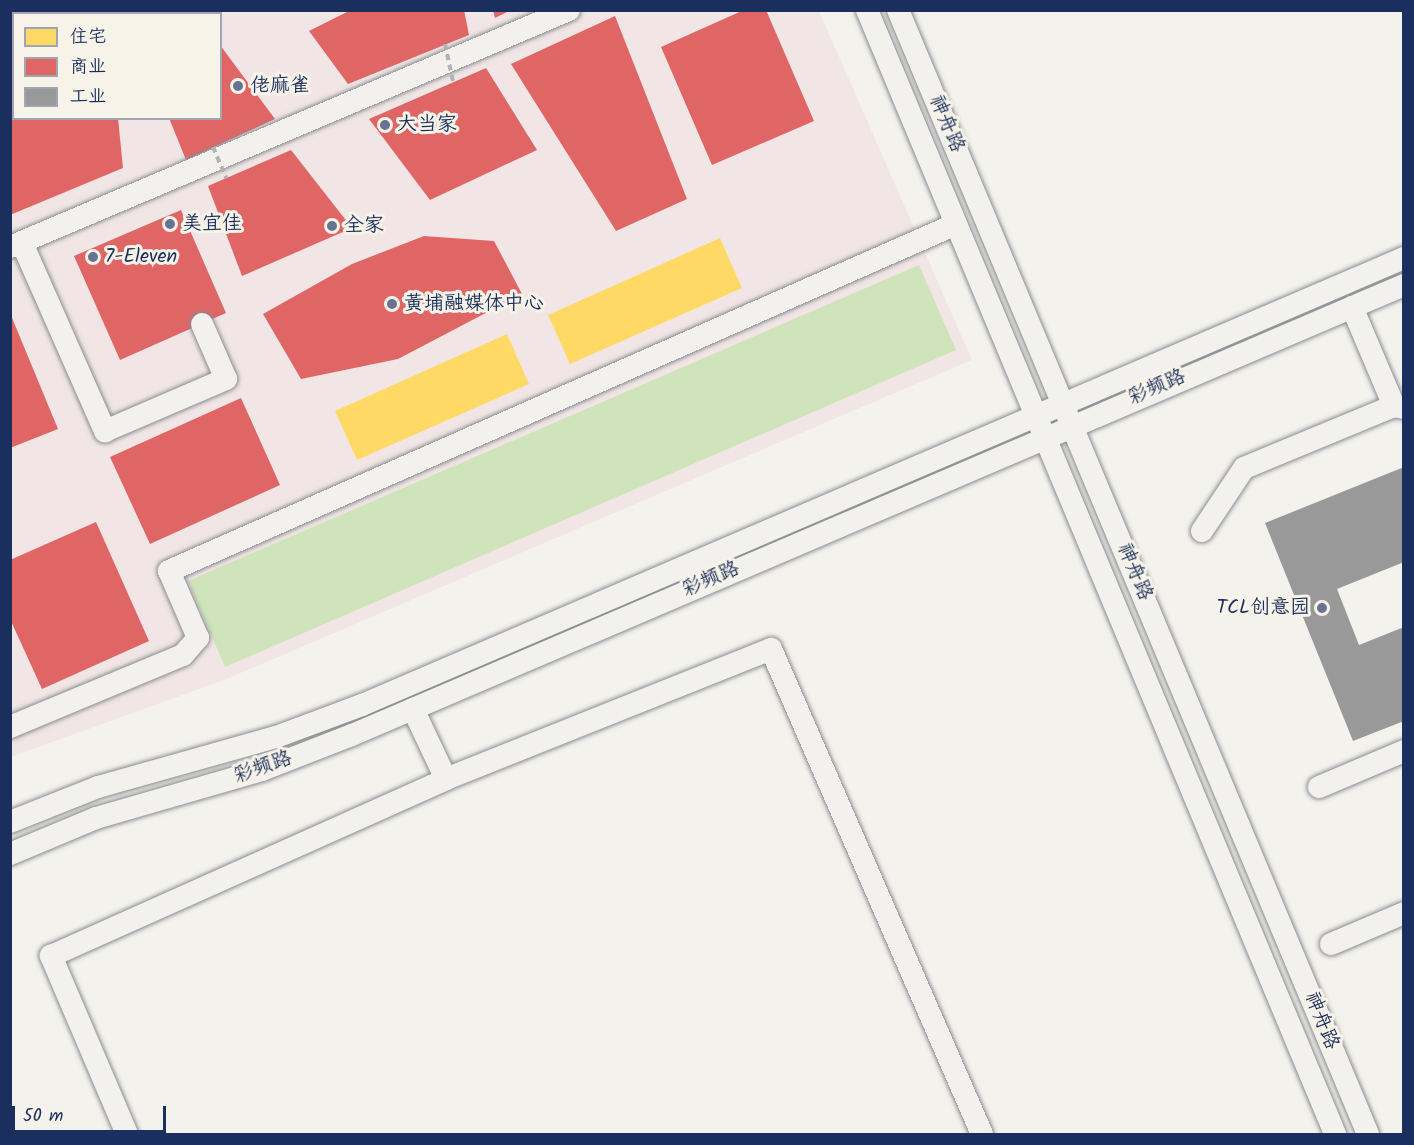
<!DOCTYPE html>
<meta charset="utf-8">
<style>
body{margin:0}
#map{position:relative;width:1414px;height:1145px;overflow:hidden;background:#f4f2ec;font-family:Kalam,"LXGW WenKai TC",sans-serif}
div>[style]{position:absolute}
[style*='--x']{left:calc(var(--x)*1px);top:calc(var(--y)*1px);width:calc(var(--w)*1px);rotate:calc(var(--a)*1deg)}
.built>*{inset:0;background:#f1e6e5}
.green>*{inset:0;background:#d0e4bb}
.homes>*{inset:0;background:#ffd966}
.shops>*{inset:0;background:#e06666}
.industry>*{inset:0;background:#999}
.roads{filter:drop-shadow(0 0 2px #898c92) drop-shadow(0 0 2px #898c92)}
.minor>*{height:22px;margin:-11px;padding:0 11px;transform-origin:11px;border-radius:11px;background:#f2f1ed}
.path-bridge>*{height:4px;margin-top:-2px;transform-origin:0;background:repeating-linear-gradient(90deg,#b1b2b5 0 6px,transparent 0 10.5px)}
.dots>*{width:16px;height:16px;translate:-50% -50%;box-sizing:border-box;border:3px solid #f7f3e8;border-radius:50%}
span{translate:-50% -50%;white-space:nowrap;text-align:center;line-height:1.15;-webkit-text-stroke:6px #f7f3e8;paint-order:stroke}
.poi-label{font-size:20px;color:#1b2f5e}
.left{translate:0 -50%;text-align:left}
.right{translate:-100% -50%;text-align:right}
.street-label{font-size:20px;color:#1b2f5e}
.frame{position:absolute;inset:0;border:12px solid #1b2f5e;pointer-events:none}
.legend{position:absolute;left:12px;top:12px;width:210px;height:108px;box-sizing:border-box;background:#f7f3e8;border:2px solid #9fa5b1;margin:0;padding:8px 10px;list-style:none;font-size:18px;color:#1b2f5e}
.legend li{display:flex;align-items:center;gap:12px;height:30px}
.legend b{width:30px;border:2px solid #9fa5b1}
.scale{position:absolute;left:12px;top:1106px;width:154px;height:27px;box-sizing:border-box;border:3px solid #1b2f5e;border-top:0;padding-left:8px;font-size:18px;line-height:21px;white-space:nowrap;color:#1b2f5e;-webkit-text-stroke:4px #f7f3e8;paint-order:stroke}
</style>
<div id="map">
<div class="built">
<i style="clip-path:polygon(evenodd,11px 11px,819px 11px,972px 360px,224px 680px,11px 757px,11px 11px,14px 14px,220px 14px,220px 118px,14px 118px,14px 14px)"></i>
</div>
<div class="green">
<i style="clip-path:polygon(919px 265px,956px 350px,225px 667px,188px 581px)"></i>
</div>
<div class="homes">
<i style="clip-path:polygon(720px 238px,742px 288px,570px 364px,548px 315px)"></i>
<i style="clip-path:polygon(507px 334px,529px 384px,357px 460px,335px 411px)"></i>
</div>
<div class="shops">
<i style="clip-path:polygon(10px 10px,92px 10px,14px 14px,14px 118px,118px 118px,123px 168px,10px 215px)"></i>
<i style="clip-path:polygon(178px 10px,195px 10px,197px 14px,174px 14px)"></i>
<i style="clip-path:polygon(351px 10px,464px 10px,469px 35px,348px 84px,309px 31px)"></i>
<i style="clip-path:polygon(493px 10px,511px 10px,495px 18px)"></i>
<i style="clip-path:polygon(744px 10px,766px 10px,814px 121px,712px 165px,661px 47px)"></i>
<i style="clip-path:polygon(615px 16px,687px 199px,616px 231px,511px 64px)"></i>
<i style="clip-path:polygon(220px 45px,275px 119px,186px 160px,169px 118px,220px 118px)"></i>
<i style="clip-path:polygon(486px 68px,537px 150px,430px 200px,369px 119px)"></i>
<i style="clip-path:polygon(291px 150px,352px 228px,242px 276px,208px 186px)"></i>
<i style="clip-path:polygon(181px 210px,226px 313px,120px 360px,74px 256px)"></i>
<i style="clip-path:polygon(424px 236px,494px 241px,522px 294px,398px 359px,301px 379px,263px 314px,352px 264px)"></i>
<i style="clip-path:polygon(10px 313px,58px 429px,10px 448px)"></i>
<i style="clip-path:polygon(241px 398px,280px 485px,150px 544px,110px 457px)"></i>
<i style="clip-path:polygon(96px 522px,149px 641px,42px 689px,10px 619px,10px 560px)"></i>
</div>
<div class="industry">
<i style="clip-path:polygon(1404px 467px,1404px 562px,1337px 589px,1359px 645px,1404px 627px,1404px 721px,1353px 741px,1265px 523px)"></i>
</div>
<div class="roads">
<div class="minor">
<i style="--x:867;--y:10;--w:1218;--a:67.39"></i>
<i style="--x:898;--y:10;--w:1218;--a:67.31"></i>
<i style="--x:22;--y:243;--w:206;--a:66.2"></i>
<i style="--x:105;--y:431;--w:132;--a:-23.3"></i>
<i style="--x:226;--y:379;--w:60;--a:-113.6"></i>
<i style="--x:10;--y:247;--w:607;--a:-22.98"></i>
<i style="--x:1352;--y:307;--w:108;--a:67"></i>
<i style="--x:1202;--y:531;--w:76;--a:-56.3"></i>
<i style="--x:1244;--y:468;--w:162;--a:-22.5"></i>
<i style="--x:1394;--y:406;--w:10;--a:11"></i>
<i style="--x:413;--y:709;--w:77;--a:64.8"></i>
<i style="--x:10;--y:727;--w:187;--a:-22.6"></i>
<i style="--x:183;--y:655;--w:23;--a:-49"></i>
<i style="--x:198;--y:638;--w:73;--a:-113.4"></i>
<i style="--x:169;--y:571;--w:858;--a:-23.79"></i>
<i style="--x:1319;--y:787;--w:92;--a:-23"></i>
<i style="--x:10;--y:822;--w:95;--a:-21.7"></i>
<i style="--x:98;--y:787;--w:185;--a:-15.7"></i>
<i style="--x:276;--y:737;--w:92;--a:-20.4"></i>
<i style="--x:362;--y:705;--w:1134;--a:-23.22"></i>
<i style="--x:10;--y:854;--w:93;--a:-22.7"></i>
<i style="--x:96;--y:818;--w:173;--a:-16.1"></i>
<i style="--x:262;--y:770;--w:97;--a:-21.3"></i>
<i style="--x:352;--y:735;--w:1144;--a:-23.16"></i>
<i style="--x:1331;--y:944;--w:79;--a:-23"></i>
<i style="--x:127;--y:1134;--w:194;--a:-113.1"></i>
<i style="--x:51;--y:956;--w:433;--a:-24.1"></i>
<i style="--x:446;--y:779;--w:350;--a:-21.8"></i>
<i style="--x:771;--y:649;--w:529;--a:66.49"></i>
</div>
</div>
<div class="path-bridge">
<i style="--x:445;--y:44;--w:39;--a:78"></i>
<i style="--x:213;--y:147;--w:34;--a:67"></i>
</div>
<div class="dots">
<i style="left:238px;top:86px;background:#677390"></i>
<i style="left:385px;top:125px;background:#677390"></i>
<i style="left:170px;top:224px;background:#677390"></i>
<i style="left:332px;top:226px;background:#677390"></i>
<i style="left:93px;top:257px;background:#677390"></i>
<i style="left:392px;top:304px;background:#677390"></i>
<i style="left:1322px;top:608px;background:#677390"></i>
</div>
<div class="poi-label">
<span class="left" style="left:250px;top:86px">佬麻雀</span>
<span class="left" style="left:397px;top:125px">大当家</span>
<span class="left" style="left:182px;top:224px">美宜佳</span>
<span class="left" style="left:344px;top:226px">全家</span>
<span class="left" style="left:105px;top:257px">7-Eleven</span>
<span class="left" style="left:404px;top:304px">黄埔融媒体中心</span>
<span class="right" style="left:1310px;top:608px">TCL创意园</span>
</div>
<div class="street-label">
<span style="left:946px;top:124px;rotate:67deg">神舟路</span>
<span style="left:1157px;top:388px;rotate:-23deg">彩频路</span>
<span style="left:1134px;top:572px;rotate:67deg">神舟路</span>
<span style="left:711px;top:580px;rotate:-23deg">彩频路</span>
<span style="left:263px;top:768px;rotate:-19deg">彩频路</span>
<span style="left:1321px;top:1021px;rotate:68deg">神舟路</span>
</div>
<div class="frame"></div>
<ul class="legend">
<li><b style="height:16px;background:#ffd966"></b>住宅</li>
<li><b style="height:16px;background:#e06666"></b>商业</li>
<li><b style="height:16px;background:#999"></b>工业</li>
</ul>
<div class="scale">50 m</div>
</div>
